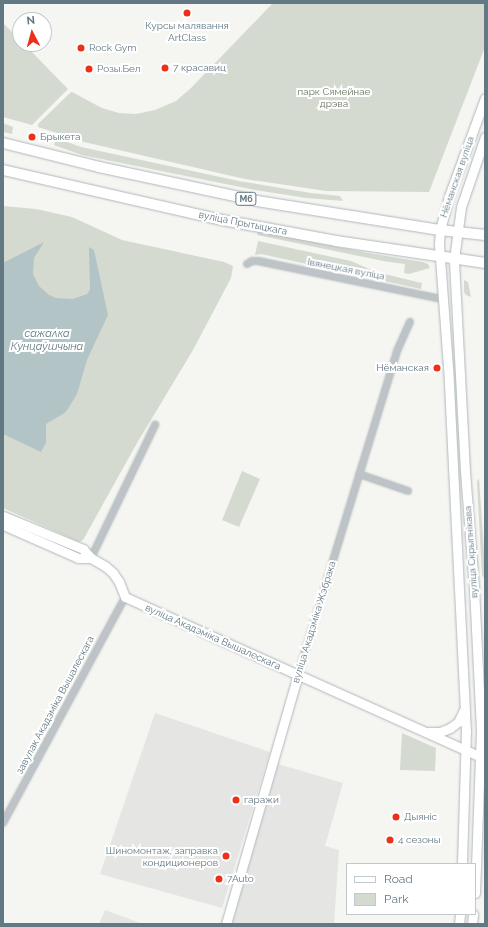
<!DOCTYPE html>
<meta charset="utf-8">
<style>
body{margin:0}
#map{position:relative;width:488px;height:927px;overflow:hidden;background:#f5f5f1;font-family:Raleway,sans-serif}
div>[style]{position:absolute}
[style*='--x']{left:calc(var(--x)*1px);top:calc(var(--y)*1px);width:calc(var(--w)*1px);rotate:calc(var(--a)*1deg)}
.built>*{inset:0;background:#e5e6e4}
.green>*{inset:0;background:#d5dad0}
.water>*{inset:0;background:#b3c4c6}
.roads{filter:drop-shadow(0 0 1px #afb7bb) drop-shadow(0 0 1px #afb7bb)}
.street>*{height:6px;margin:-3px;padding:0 3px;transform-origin:3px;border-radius:3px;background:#bdc3c6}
.secondary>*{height:9px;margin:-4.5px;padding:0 4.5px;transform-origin:4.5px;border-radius:4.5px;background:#fff}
.primary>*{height:10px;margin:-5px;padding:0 5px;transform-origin:5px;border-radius:5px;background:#fff}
.dots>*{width:11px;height:11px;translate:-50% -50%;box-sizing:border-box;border:2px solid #fff;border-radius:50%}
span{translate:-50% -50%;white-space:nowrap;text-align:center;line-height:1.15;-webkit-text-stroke:4px #fff;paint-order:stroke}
.shield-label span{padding:1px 3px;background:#fff;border:1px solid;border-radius:3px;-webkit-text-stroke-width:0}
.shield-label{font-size:9px;color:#627984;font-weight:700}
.poi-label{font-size:10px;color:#627984}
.left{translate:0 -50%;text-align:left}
.right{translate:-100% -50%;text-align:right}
.park-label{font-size:10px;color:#697a61}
.street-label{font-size:10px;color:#627984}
.water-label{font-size:11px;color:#5e7b81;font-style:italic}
.frame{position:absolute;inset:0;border:4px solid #627984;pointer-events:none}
.legend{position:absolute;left:346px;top:863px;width:130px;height:52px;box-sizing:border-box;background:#fff;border:1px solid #c0c9ce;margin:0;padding:5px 7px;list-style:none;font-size:12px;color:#627984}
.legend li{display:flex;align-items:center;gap:8px;height:20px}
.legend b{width:20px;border:1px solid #c0c9ce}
.north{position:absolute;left:12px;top:12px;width:40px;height:40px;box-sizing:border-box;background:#fff;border:1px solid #c0c9ce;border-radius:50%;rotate:354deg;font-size:11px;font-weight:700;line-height:16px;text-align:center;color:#627984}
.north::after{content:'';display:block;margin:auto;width:14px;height:18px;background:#ed3119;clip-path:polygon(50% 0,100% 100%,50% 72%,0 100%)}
</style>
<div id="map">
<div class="built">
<i style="clip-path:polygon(155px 713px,270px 752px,222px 908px,100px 874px)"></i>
<i style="clip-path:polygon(278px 764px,343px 783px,325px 846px,339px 850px,334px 924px,232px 924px)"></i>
<i style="clip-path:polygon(105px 910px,143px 924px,99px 924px)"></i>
</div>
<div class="green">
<i style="clip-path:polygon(273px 3px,485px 3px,485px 47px,429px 192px,326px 191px,245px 179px,84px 142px,38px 127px,38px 124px,70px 93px,72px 92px,102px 108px,119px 113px,136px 114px,155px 110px,176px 101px,191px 88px)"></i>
<i style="clip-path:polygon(3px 23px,20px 40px,20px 44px,24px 44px,68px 89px,32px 125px,3px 117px)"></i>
<i style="clip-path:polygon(3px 123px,13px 127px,12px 134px,3px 132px)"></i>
<i style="clip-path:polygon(56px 138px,81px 147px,239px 181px,311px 193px,340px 196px,343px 201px,306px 198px,255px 190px,82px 155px,54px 145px)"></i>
<i style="clip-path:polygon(3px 206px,36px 209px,72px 217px,122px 240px,224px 262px,233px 266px,231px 278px,193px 350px,137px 443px,83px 540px,79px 542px,3px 508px)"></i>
<i style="clip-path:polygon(258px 231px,368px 253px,423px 262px,428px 264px,430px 268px,409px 274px,404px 273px,405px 264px,383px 261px,257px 235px)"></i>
<i style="clip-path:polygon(258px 241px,351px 261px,376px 272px,422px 283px,421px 289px,261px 254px,255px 255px)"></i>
<i style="clip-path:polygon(464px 280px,468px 282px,471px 297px,466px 295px,464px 292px)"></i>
<i style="clip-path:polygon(242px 471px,260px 479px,239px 527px,222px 520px)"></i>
<i style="clip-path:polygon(479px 478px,485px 566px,485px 580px,482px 575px,477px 482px)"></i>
<i style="clip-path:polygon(402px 733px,436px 748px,435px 771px,400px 770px)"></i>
</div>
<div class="water">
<i style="clip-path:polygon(44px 242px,34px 258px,33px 274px,39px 286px,49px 295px,56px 298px,73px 299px,87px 294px,90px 290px,89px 247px,94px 250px,108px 315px,87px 360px,77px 394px,66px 412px,46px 424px,46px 443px,41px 452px,3px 434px,3px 263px)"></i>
</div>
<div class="roads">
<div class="street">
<i style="--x:247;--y:264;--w:6;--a:-31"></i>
<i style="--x:252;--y:261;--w:6;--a:0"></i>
<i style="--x:258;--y:261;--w:188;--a:11.7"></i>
<i style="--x:359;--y:474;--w:52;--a:19.1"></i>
<i style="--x:91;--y:558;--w:148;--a:-64.3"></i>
<i style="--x:298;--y:675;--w:339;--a:-73"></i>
<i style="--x:397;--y:351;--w:32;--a:-66"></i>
<i style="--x:3;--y:823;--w:257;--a:-61.6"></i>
</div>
<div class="secondary">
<i style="--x:3;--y:516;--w:87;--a:22.4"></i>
<i style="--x:83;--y:549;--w:12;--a:48"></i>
<i style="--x:91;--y:558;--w:16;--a:30"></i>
<i style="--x:105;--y:566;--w:11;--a:41"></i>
<i style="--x:113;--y:573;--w:11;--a:56"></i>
<i style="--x:119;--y:582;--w:16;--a:68"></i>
<i style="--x:125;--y:597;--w:390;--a:24.2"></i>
<i style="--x:3;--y:525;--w:82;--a:23.7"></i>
<i style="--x:78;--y:558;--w:13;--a:0"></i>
<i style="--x:429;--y:732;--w:11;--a:0"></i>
<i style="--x:440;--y:732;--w:11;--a:-22"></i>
<i style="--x:450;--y:728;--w:10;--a:-37"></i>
<i style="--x:458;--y:722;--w:13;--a:-63"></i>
<i style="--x:462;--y:864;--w:132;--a:-88.3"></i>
<i style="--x:466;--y:732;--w:365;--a:-92.8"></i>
<i style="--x:448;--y:367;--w:123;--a:-94.2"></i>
<i style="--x:439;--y:244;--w:14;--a:-86"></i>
<i style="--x:440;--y:230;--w:35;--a:-75"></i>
<i style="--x:449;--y:196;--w:104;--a:-69.8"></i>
<i style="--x:475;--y:893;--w:162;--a:-87.9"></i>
<i style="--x:481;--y:731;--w:143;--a:-92.8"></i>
<i style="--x:474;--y:588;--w:117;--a:-94.4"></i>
<i style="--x:465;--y:471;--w:212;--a:-93"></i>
<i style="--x:454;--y:259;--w:52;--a:-82.3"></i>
<i style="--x:461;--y:207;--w:74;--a:-71.1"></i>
<i style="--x:226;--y:924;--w:259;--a:-73.9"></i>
<i style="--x:459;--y:924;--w:10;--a:-84"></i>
<i style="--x:472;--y:924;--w:10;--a:-84"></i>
</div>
<div class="primary">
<i style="--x:3;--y:143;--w:99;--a:14"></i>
<i style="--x:99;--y:167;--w:162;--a:12.1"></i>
<i style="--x:257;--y:201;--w:185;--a:9"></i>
<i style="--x:440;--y:230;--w:45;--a:6.3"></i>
<i style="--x:3;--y:170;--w:225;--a:12.9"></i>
<i style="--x:222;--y:220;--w:116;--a:10.4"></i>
<i style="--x:336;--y:241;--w:151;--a:8.4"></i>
</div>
</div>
<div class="dots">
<i style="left:187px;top:13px;background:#ed3119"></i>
<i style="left:81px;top:48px;background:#ed3119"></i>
<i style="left:165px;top:68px;background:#ed3119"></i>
<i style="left:89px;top:69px;background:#ed3119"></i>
<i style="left:32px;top:137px;background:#ed3119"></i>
<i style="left:437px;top:368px;background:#ed3119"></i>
<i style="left:236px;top:800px;background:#ed3119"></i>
<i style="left:396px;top:817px;background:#ed3119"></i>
<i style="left:390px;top:840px;background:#ed3119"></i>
<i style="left:226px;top:856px;background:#ed3119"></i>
<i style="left:219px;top:879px;background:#ed3119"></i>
</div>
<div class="shield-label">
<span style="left:246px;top:199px">М6</span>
</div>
<div class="poi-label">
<span style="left:187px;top:31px">Курсы малявання<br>ArtClass</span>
<span class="left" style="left:89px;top:48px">Rock Gym</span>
<span class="left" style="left:173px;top:68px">7 красавиц</span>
<span class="left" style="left:97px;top:69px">Розы.Бел</span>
<span class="left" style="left:40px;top:137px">Брыкета</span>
<span class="right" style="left:429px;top:368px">Нёманская</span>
<span class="left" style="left:244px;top:800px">гаражи</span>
<span class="left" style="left:404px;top:817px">Дыяніс</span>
<span class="left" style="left:398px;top:840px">4 сезоны</span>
<span class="right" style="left:218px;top:856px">Шиномонтаж, заправка<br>кондиционеров</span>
<span class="left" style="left:227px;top:879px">7Auto</span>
</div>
<div class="park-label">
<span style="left:334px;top:97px">парк Сямейнае<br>дрэва</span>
</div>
<div class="street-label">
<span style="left:457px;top:177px;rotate:-71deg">Нёманская вуліца</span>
<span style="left:243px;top:223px;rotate:11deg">вуліца Прытыцкага</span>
<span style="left:346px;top:269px;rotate:11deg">Івянецкая вуліца</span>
<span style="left:471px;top:552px;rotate:-94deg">вуліца Скрыпнікава</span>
<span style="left:314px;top:622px;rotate:-73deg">вуліца Акадэміка Жэбрака</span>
<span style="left:213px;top:637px;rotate:24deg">вуліца Акадэміка Вышалескага</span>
<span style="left:55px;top:705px;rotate:-62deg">завулак Акадэміка Вышалескага</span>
</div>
<div class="water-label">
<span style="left:47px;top:341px">сажалка<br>Кунцаўшчына</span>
</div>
<div class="frame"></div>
<ul class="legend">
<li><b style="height:5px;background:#fff"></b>Road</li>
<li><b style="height:11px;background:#d5dad0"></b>Park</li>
</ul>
<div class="north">N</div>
</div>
